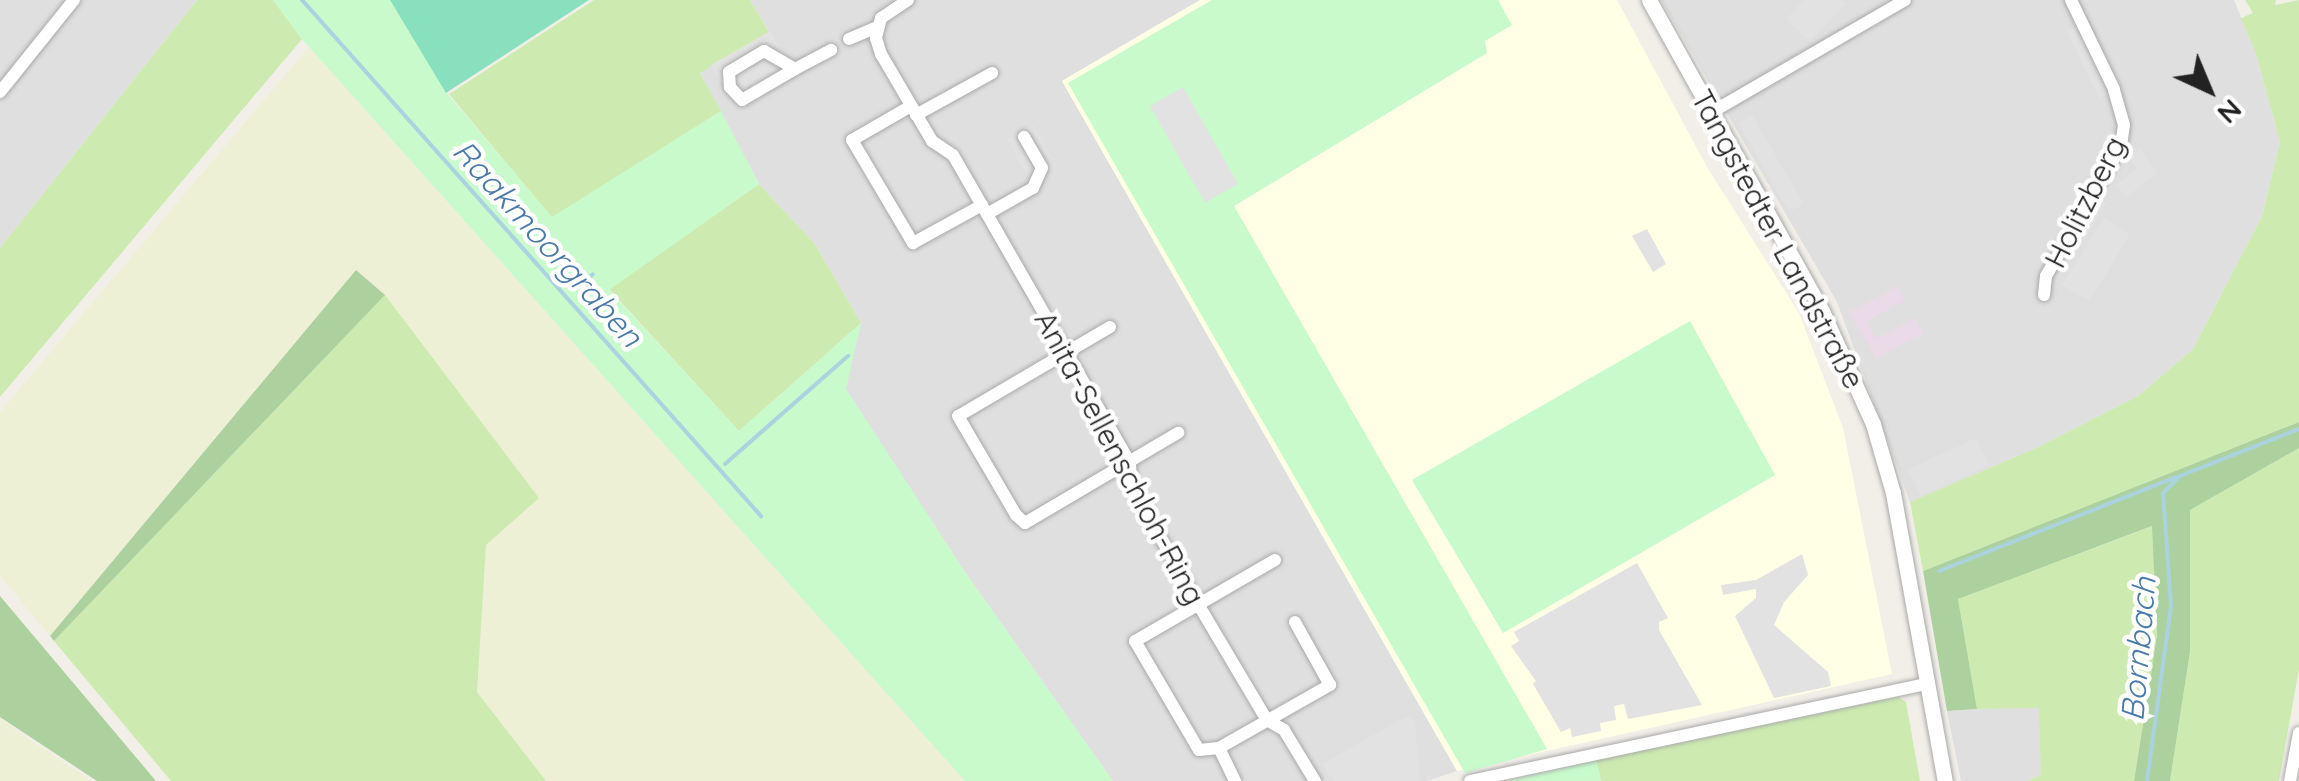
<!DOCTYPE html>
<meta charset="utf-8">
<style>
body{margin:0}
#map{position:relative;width:2299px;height:781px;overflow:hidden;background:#f2efe9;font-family:Quicksand,sans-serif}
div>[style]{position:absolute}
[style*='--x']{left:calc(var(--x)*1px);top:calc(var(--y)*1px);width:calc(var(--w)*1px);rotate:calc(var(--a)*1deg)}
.residential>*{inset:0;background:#e0dfdf}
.industrial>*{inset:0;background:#ebdbe8}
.education>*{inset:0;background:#ffffe5}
.farmland>*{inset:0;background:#eef0d5}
.grass>*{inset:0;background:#cdebb0}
.forest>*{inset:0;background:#add19e}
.park>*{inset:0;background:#c8facc}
.pitch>*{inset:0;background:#88e0be}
.parking>*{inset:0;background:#e2e2e2}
.stream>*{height:4px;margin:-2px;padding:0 2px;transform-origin:2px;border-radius:2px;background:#aad3df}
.roads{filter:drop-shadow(0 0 2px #a9a9a9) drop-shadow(0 0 2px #a9a9a9)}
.minor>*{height:12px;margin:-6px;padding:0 6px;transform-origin:6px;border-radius:6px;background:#fff}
.tertiary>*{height:15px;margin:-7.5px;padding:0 7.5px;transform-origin:7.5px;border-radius:7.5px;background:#fff}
span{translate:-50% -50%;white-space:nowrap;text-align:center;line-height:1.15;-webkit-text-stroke:9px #fff;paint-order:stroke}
.street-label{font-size:30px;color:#222}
.water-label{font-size:32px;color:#4a7aab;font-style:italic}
.north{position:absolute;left:2159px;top:40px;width:100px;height:100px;-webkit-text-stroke:8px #fff;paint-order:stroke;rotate:136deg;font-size:28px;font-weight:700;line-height:40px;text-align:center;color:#222}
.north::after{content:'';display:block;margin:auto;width:35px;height:45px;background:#222;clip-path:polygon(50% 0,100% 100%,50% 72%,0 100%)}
</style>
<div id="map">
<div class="residential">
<i style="clip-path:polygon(0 0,197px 0,0 248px)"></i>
<i style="clip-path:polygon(750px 0,1200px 0,1062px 81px,1457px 771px,1427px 781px,1113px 781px,967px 575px,845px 389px,861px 323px,815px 244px,759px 184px,700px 73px,711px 65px,737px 106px,794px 73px)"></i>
<i style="clip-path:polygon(1661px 0,2234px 0,2256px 54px,2280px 142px,2262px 216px,2193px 349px,2138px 396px,2034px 449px,1910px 502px,1837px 302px)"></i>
<i style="clip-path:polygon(2041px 705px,2041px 775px,2025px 781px,1961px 781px,1947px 711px)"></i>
</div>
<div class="industrial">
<i style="clip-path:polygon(1898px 286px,1905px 300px,1866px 321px,1876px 339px,1915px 318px,1923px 333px,1876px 358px,1849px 312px)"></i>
</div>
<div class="education">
<i style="clip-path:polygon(1200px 0,1617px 0,1707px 167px,1799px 313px,1843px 428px,1892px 674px,1457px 771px,1062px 81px)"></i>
</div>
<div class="farmland">
<i style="clip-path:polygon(309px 47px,965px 781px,546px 781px,477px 692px,486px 545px,538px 497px,385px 295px,356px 270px,50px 636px,0 576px,0 412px)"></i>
<i style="clip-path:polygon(0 717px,24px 736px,92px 781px,0 781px)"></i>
</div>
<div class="grass">
<i style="clip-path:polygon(197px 0,273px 0,302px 39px,0 397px,0 248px)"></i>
<i style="clip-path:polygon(594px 0,750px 0,769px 32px,700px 73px,721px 111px,552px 218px,449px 94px)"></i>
<i style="clip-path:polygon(2245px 0,2276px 0,2275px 5px,2299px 0,2299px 422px,1923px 571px,1910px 502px,2034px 449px,2138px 396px,2193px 349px,2262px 216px,2280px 142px,2256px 54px,2241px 18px,2253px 13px)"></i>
<i style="clip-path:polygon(759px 184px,815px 244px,861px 323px,739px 431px,609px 289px)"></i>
<i style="clip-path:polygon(385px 295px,539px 498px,486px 545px,477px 692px,546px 781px,171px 781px,54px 641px)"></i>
<i style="clip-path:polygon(2299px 448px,2299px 669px,2279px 781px,2170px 781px,2190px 652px,2190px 510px)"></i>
<i style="clip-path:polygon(2153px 526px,2157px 635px,2134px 781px,2025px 781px,2041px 775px,2039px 708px,1977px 709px,1958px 599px)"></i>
<i style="clip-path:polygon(1898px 697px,1906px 702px,1920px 781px,1601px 781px,1596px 760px)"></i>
</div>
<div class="forest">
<i style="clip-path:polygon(356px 270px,385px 295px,54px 641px,50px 636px)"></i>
<i style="clip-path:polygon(2299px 422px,2299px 448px,2190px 510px,2190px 652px,2170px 781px,2134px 781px,2157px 635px,2152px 526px,1958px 599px,1977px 709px,1947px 711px,1923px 571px)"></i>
<i style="clip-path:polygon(0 596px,156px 781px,97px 781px,0 717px)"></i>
</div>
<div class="park">
<i style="clip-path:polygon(273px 0,390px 0,446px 92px,552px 217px,721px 111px,759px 184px,609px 290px,739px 431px,861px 323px,846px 389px,967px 575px,1113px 781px,965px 781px,302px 39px)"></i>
<i style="clip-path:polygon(1212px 0,1498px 0,1512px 25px,1485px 41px,1487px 53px,1234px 206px,1547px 749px,1465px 773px,1068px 83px)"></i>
<i style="clip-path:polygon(1690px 321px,1775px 475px,1503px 633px,1412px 480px)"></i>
<i style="clip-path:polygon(1596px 760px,1601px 781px,1506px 781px)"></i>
</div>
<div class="pitch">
<i style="clip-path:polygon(390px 0,589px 0,446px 93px)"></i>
</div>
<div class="parking">
<i style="clip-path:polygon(1804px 0,1841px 0,1846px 4px,1809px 42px,1786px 19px)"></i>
<i style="clip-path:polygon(2079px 25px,2111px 93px,2099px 98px,2067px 31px)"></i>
<i style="clip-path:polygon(769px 32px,794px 73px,736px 106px,711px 65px)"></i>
<i style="clip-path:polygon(1183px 87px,1238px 184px,1205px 203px,1150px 106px)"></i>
<i style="clip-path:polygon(1752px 115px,1804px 204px,1789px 212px,1738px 123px)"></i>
<i style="clip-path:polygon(1033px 125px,1057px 167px,1030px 181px,1007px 139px)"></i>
<i style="clip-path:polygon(2140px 149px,2158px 173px,2126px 197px,2116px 185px,2137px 169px,2129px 158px)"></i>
<i style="clip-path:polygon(2097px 197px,2106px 203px,2056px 284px,2055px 267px)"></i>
<i style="clip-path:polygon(2104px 218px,2130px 235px,2089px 301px,2062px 285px)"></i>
<i style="clip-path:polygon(1647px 229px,1666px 264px,1653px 272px,1632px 236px)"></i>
<i style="clip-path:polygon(1976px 438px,1989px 465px,1921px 496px,1908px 469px)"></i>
<i style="clip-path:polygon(1802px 554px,1808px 575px,1784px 602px,1774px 625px,1828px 672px,1831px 686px,1774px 698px,1735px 616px,1756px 598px,1756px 589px,1723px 595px,1721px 585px,1756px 580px)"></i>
<i style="clip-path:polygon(1637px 563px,1668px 618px,1659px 622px,1659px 630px,1702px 705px,1628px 719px,1624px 704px,1614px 706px,1616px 720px,1600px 723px,1601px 731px,1572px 737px,1570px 728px,1561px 732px,1533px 684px,1536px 681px,1511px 646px,1519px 641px,1514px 632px)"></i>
<i style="clip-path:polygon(1407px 716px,1415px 721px,1420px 781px,1334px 781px,1322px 764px)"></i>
</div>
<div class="stream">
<i style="--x:302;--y:0;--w:691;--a:48.35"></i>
<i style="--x:576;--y:287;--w:21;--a:-37"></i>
<i style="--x:725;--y:464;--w:164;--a:-41.3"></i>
<i style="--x:1939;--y:571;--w:255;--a:-21.6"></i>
<i style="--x:2147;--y:781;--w:177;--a:-82.2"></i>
<i style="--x:2171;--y:606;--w:113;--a:-94"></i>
<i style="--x:2163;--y:493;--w:24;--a:-45"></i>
<i style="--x:2180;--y:476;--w:128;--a:-21.6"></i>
</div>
<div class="roads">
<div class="minor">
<i style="--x:908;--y:0;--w:32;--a:146"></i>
<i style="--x:881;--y:18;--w:21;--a:104"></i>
<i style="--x:876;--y:38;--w:17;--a:73"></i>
<i style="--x:881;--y:54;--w:101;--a:59.6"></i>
<i style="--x:932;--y:141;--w:25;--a:34"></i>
<i style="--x:953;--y:155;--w:355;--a:60.1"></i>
<i style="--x:1130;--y:463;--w:22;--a:87"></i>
<i style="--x:1131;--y:485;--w:137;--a:60.6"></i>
<i style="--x:1198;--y:604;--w:135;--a:59.3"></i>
<i style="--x:1267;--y:720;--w:20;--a:30"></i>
<i style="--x:1284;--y:730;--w:60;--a:58.7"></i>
<i style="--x:849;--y:39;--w:30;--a:-23"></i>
<i style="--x:795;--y:69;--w:61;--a:149.7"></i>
<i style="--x:742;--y:100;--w:18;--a:-133"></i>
<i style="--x:730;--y:87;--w:15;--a:-94"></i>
<i style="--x:729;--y:72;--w:41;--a:-31"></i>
<i style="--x:764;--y:51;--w:36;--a:30"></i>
<i style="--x:795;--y:69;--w:41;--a:-27.8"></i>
<i style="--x:0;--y:92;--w:118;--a:-51.2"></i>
<i style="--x:911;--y:106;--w:68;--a:150"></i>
<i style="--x:852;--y:140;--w:120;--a:59.4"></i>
<i style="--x:913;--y:243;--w:79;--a:-28.8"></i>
<i style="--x:1712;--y:112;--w:223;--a:-30.1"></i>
<i style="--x:916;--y:115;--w:87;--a:-28.9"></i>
<i style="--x:987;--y:214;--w:53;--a:-29.5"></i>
<i style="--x:1033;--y:188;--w:22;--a:-66"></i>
<i style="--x:1042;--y:168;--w:36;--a:-120"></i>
<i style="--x:2044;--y:295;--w:19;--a:-84"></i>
<i style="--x:2046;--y:276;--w:150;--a:-60"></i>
<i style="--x:2121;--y:146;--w:21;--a:-82"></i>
<i style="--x:2124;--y:125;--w:37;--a:-106"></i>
<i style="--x:2114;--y:89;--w:99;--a:-115.8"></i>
<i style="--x:1110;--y:327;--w:176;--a:149.6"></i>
<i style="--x:958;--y:416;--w:115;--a:59.6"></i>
<i style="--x:1016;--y:515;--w:12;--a:42"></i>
<i style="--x:1025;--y:523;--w:178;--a:-30.5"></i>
<i style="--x:1275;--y:560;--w:162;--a:149.9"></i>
<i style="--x:1135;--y:641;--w:126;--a:59.6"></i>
<i style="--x:1199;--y:750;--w:20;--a:-6"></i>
<i style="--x:1219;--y:748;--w:128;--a:-29.6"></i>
<i style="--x:1330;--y:685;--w:72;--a:-119.1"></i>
<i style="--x:1219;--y:748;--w:37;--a:64"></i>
<i style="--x:1470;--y:781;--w:468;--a:-12"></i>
<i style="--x:2290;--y:781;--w:49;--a:-79.4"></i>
</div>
<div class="tertiary">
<i style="--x:1649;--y:0;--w:356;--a:60.9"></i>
<i style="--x:1822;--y:311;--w:124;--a:65.7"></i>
<i style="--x:1873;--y:424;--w:72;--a:73.8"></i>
<i style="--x:1893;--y:493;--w:293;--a:79.8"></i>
</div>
</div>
<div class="street-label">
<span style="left:2085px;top:202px;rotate:-63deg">Holitzberg</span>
<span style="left:1778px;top:239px;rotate:62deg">Tangstedter Landstraße</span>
<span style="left:1120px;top:458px;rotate:62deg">Anita-Sellenschloh-Ring</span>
</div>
<div class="water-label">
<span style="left:548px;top:243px;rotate:48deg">Raakmoorgraben</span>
<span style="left:2138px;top:649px;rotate:-85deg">Bornbach</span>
</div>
<div class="north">N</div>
</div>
